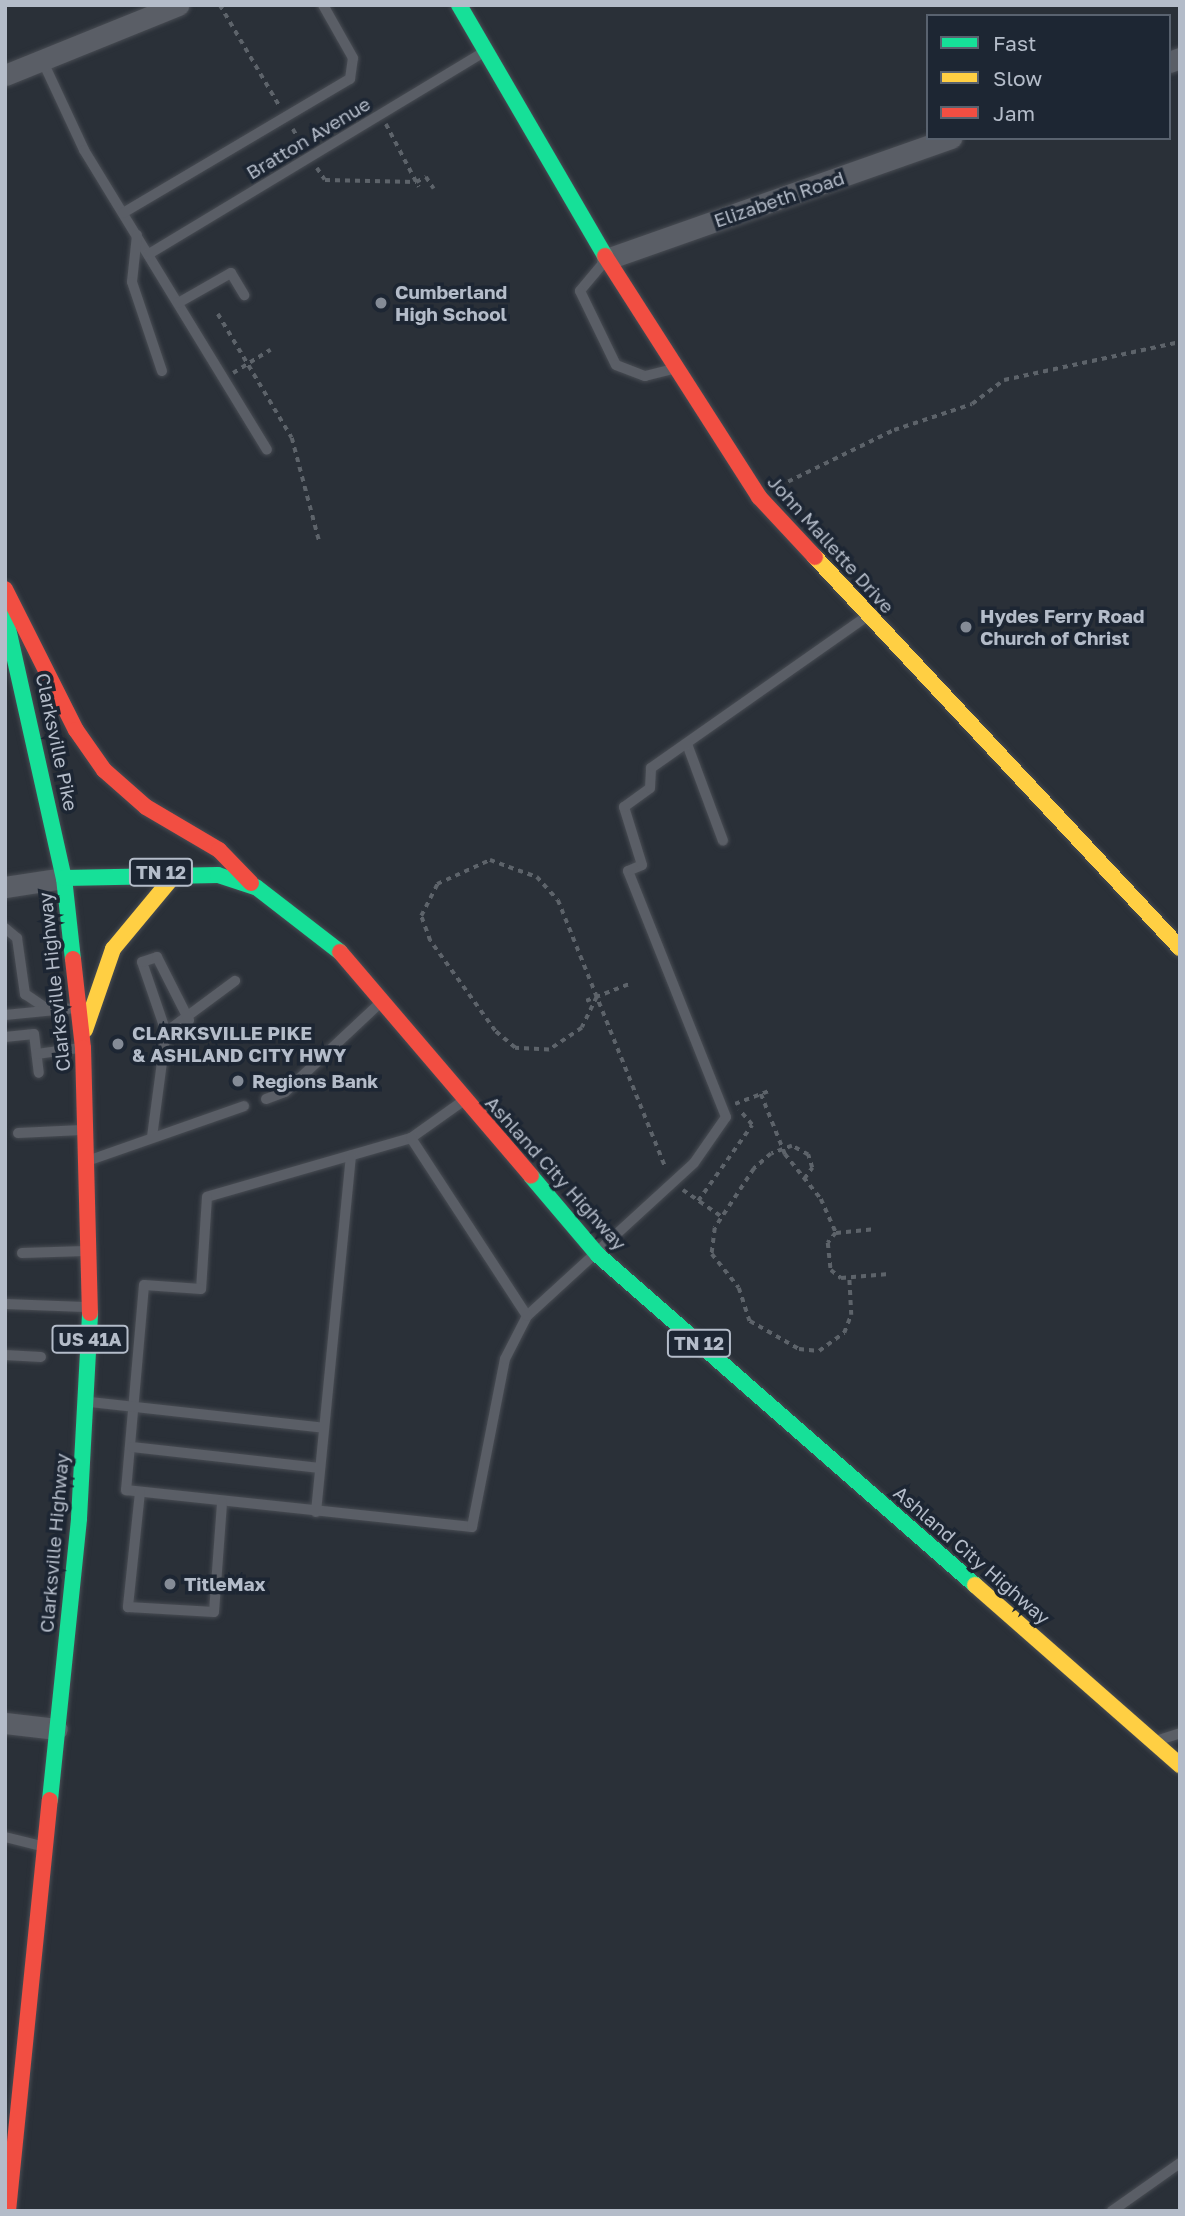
<!DOCTYPE html>
<style>
body{margin:0}
#map{position:relative;width:1185px;height:2216px;overflow:hidden;background:#2a3038;font-family:"Golos Text",sans-serif}
div>[style]{position:absolute}
[style*='--x']{left:calc(var(--x)*1px);top:calc(var(--y)*1px);width:calc(var(--w)*1px);rotate:calc(var(--a)*1deg)}
.path>*{height:3.5px;margin-top:-1.75px;transform-origin:0;background:repeating-linear-gradient(90deg,#5d636a 0 5px,transparent 0 10px)}
.roads{filter:drop-shadow(0 0 2px #484c53) drop-shadow(0 0 2px #484c53)}
.lane>*{height:10px;margin:-5px;padding:0 5px;transform-origin:5px;border-radius:5px;background:#5a5e66}
.street>*{height:21px;margin:-10.5px;padding:0 10.5px;transform-origin:10.5px;border-radius:10.5px;background:#5a5e66}
.fast>*{height:16px;margin:-8px;padding:0 8px;transform-origin:8px;border-radius:8px;background:#16e098}
.slow>*{height:16px;margin:-8px;padding:0 8px;transform-origin:8px;border-radius:8px;background:#ffcf43}
.jam>*{height:16px;margin:-8px;padding:0 8px;transform-origin:8px;border-radius:8px;background:#f24e42}
.dots>*{width:19px;height:19px;translate:-50% -50%;box-sizing:border-box;border:4px solid #1d2633;border-radius:50%}
span{translate:-50% -50%;white-space:nowrap;text-align:center;line-height:1.15;-webkit-text-stroke:7px #1d2633;paint-order:stroke}
.shield-label span{padding:2px 5px;background:#1d2633;border:2px solid;border-radius:5px;-webkit-text-stroke-width:0}
.shield-label{font-size:18px;color:#b4bcc9;font-weight:700}
.street-label{font-size:19px;color:#b4bcc9}
.poi-label{font-size:19px;color:#b4bcc9;font-weight:700}
.left{translate:0 -50%;text-align:left}
.frame{position:absolute;inset:0;border:7px solid #b4bcc9;pointer-events:none}
.legend{position:absolute;left:926px;top:14px;width:245px;height:126px;box-sizing:border-box;background:#1d2633;border:2px solid #59626f;margin:0;padding:9px 12px;list-style:none;font-size:21px;color:#b4bcc9}
.legend li{display:flex;align-items:center;gap:14px;height:35px}
.legend b{width:35px;border:2px solid #59626f}
</style>
<div id="map">
<div class="path">
<i style="--x:220;--y:5;--w:118;--a:59.5"></i>
<i style="--x:386;--y:124;--w:71;--a:62.4"></i>
<i style="--x:293;--y:129;--w:21;--a:61"></i>
<i style="--x:317;--y:168;--w:14;--a:56"></i>
<i style="--x:325;--y:180;--w:91;--a:1.3"></i>
<i style="--x:416;--y:182;--w:11;--a:-27"></i>
<i style="--x:426;--y:177;--w:14;--a:56"></i>
<i style="--x:218;--y:314;--w:144;--a:59.2"></i>
<i style="--x:292;--y:438;--w:106;--a:75.2"></i>
<i style="--x:233;--y:373;--w:44;--a:-31.9"></i>
<i style="--x:779;--y:486;--w:128;--a:-26"></i>
<i style="--x:894;--y:430;--w:82;--a:-18.4"></i>
<i style="--x:972;--y:404;--w:40;--a:-37"></i>
<i style="--x:1004;--y:380;--w:180;--a:-12.2"></i>
<i style="--x:597;--y:997;--w:34;--a:116"></i>
<i style="--x:582;--y:1028;--w:40;--a:146"></i>
<i style="--x:549;--y:1050;--w:34;--a:-177"></i>
<i style="--x:515;--y:1048;--w:26;--a:-140"></i>
<i style="--x:495;--y:1031;--w:111;--a:-125.8"></i>
<i style="--x:430;--y:941;--w:27;--a:-110"></i>
<i style="--x:421;--y:916;--w:36;--a:-63"></i>
<i style="--x:437;--y:884;--w:58;--a:-24.4"></i>
<i style="--x:490;--y:860;--w:50;--a:19.9"></i>
<i style="--x:537;--y:877;--w:31;--a:48"></i>
<i style="--x:558;--y:900;--w:289;--a:68.1"></i>
<i style="--x:586;--y:1001;--w:46;--a:-21.6"></i>
<i style="--x:761;--y:1094;--w:65;--a:68.2"></i>
<i style="--x:785;--y:1154;--w:58;--a:51.3"></i>
<i style="--x:821;--y:1199;--w:37;--a:66"></i>
<i style="--x:836;--y:1233;--w:40;--a:-5.7"></i>
<i style="--x:735;--y:1104;--w:36;--a:-21"></i>
<i style="--x:804;--y:1179;--w:14;--a:-54"></i>
<i style="--x:812;--y:1168;--w:14;--a:-107"></i>
<i style="--x:808;--y:1155;--w:18;--a:-151"></i>
<i style="--x:792;--y:1146;--w:22;--a:159"></i>
<i style="--x:771;--y:1154;--w:23;--a:139"></i>
<i style="--x:754;--y:1169;--w:71;--a:123.5"></i>
<i style="--x:715;--y:1228;--w:26;--a:97"></i>
<i style="--x:712;--y:1254;--w:43;--a:51.5"></i>
<i style="--x:739;--y:1288;--w:35;--a:72"></i>
<i style="--x:750;--y:1321;--w:56;--a:29.7"></i>
<i style="--x:799;--y:1349;--w:20;--a:6"></i>
<i style="--x:819;--y:1351;--w:31;--a:-36"></i>
<i style="--x:844;--y:1333;--w:19;--a:-69"></i>
<i style="--x:851;--y:1315;--w:38;--a:-93"></i>
<i style="--x:683;--y:1190;--w:47;--a:34.7"></i>
<i style="--x:698;--y:1201;--w:93;--a:-54.6"></i>
<i style="--x:752;--y:1125;--w:20;--a:-131"></i>
<i style="--x:836;--y:1233;--w:13;--a:129"></i>
<i style="--x:828;--y:1243;--w:27;--a:84"></i>
<i style="--x:831;--y:1270;--w:13;--a:39"></i>
<i style="--x:841;--y:1278;--w:48;--a:-4.8"></i>
</div>
<div class="roads">
<div class="lane">
<i style="--x:43;--y:62;--w:97;--a:65"></i>
<i style="--x:84;--y:150;--w:351;--a:58.6"></i>
<i style="--x:123;--y:213;--w:264;--a:-30.6"></i>
<i style="--x:350;--y:79;--w:21;--a:-82"></i>
<i style="--x:353;--y:58;--w:61;--a:-119.5"></i>
<i style="--x:137;--y:235;--w:47;--a:96.1"></i>
<i style="--x:132;--y:282;--w:94;--a:71.4"></i>
<i style="--x:149;--y:254;--w:393;--a:-31.1"></i>
<i style="--x:605;--y:261;--w:39;--a:130"></i>
<i style="--x:580;--y:291;--w:82;--a:64.1"></i>
<i style="--x:616;--y:365;--w:31;--a:21"></i>
<i style="--x:645;--y:376;--w:29;--a:-14"></i>
<i style="--x:178;--y:303;--w:61;--a:-29.5"></i>
<i style="--x:231;--y:273;--w:26;--a:59"></i>
<i style="--x:687;--y:744;--w:103;--a:69.6"></i>
<i style="--x:5;--y:928;--w:16;--a:40"></i>
<i style="--x:17;--y:938;--w:57;--a:81.9"></i>
<i style="--x:25;--y:994;--w:29;--a:34"></i>
<i style="--x:5;--y:1015;--w:71;--a:-5.6"></i>
<i style="--x:166;--y:1032;--w:86;--a:-36.5"></i>
<i style="--x:5;--y:1037;--w:29;--a:-6"></i>
<i style="--x:34;--y:1034;--w:39;--a:83"></i>
<i style="--x:37;--y:1054;--w:42;--a:-8.1"></i>
<i style="--x:266;--y:1099;--w:20;--a:-20"></i>
<i style="--x:285;--y:1092;--w:127;--a:-43.1"></i>
<i style="--x:463;--y:1101;--w:64;--a:144.6"></i>
<i style="--x:411;--y:1138;--w:212;--a:163.9"></i>
<i style="--x:207;--y:1197;--w:92;--a:93.7"></i>
<i style="--x:201;--y:1289;--w:57;--a:-176"></i>
<i style="--x:144;--y:1285;--w:206;--a:95"></i>
<i style="--x:126;--y:1490;--w:348;--a:6.1"></i>
<i style="--x:472;--y:1527;--w:171;--a:-78.9"></i>
<i style="--x:505;--y:1359;--w:48;--a:-62.9"></i>
<i style="--x:527;--y:1316;--w:226;--a:-42.5"></i>
<i style="--x:694;--y:1163;--w:56;--a:-55.2"></i>
<i style="--x:726;--y:1117;--w:265;--a:-111.7"></i>
<i style="--x:628;--y:871;--w:15;--a:-23"></i>
<i style="--x:642;--y:865;--w:61;--a:-107.2"></i>
<i style="--x:624;--y:807;--w:32;--a:-36"></i>
<i style="--x:650;--y:788;--w:20;--a:-87"></i>
<i style="--x:651;--y:768;--w:263;--a:-35.1"></i>
<i style="--x:18;--y:1133;--w:64;--a:-2.7"></i>
<i style="--x:152;--y:1137;--w:106;--a:-82.4"></i>
<i style="--x:166;--y:1032;--w:74;--a:-108.9"></i>
<i style="--x:142;--y:962;--w:16;--a:-18"></i>
<i style="--x:157;--y:957;--w:71;--a:63.1"></i>
<i style="--x:411;--y:1138;--w:212;--a:56.9"></i>
<i style="--x:93;--y:1159;--w:160;--a:-19.3"></i>
<i style="--x:22;--y:1253;--w:64;--a:-1.8"></i>
<i style="--x:5;--y:1304;--w:80;--a:2.1"></i>
<i style="--x:5;--y:1355;--w:36;--a:3"></i>
<i style="--x:90;--y:1402;--w:235;--a:6.3"></i>
<i style="--x:132;--y:1447;--w:189;--a:6.4"></i>
<i style="--x:140;--y:1492;--w:116;--a:96"></i>
<i style="--x:128;--y:1607;--w:86;--a:3.3"></i>
<i style="--x:214;--y:1612;--w:110;--a:-85.8"></i>
<i style="--x:316;--y:1512;--w:358;--a:-84.4"></i>
<i style="--x:1159;--y:1740;--w:22;--a:-18"></i>
<i style="--x:5;--y:1837;--w:38;--a:14"></i>
<i style="--x:1112;--y:2211;--w:83;--a:-35.2"></i>
</div>
<div class="street">
<i style="--x:1169;--y:62;--w:12;--a:-20"></i>
<i style="--x:5;--y:75;--w:187;--a:-22"></i>
<i style="--x:607;--y:259;--w:365;--a:-19.4"></i>
<i style="--x:5;--y:887;--w:60;--a:-8.7"></i>
<i style="--x:5;--y:1723;--w:52;--a:6.6"></i>
</div>
<div class="fast">
<i style="--x:459;--y:5;--w:290;--a:59.8"></i>
<i style="--x:5;--y:615;--w:270;--a:77.4"></i>
<i style="--x:64;--y:878;--w:81;--a:83.7"></i>
<i style="--x:64;--y:878;--w:154;--a:-1.1"></i>
<i style="--x:218;--y:875;--w:40;--a:18"></i>
<i style="--x:256;--y:887;--w:106;--a:37.7"></i>
<i style="--x:531;--y:1176;--w:104;--a:49.7"></i>
<i style="--x:598;--y:1255;--w:501;--a:41.2"></i>
<i style="--x:50;--y:1800;--w:283;--a:-84.1"></i>
<i style="--x:79;--y:1518;--w:205;--a:-86.9"></i>
</div>
<div class="slow">
<i style="--x:815;--y:557;--w:535;--a:46.97"></i>
<i style="--x:85;--y:1030;--w:86;--a:-70.9"></i>
<i style="--x:113;--y:949;--w:100;--a:-50.3"></i>
<i style="--x:975;--y:1585;--w:273;--a:41.3"></i>
</div>
<div class="jam">
<i style="--x:605;--y:256;--w:286;--a:57.4"></i>
<i style="--x:759;--y:497;--w:82;--a:47"></i>
<i style="--x:5;--y:589;--w:158;--a:63.3"></i>
<i style="--x:76;--y:730;--w:49;--a:55"></i>
<i style="--x:104;--y:770;--w:56;--a:41.4"></i>
<i style="--x:146;--y:807;--w:85;--a:30.5"></i>
<i style="--x:219;--y:850;--w:46;--a:45.9"></i>
<i style="--x:340;--y:952;--w:294;--a:49.5"></i>
<i style="--x:73;--y:959;--w:90;--a:83.6"></i>
<i style="--x:83;--y:1048;--w:265;--a:88.5"></i>
<i style="--x:8;--y:2211;--w:413;--a:-84.2"></i>
</div>
</div>
<div class="dots">
<i style="left:381px;top:303px;background:#848b96"></i>
<i style="left:966px;top:627px;background:#848b96"></i>
<i style="left:118px;top:1044px;background:#848b96"></i>
<i style="left:238px;top:1081px;background:#848b96"></i>
<i style="left:170px;top:1584px;background:#848b96"></i>
</div>
<div class="shield-label">
<span style="left:161px;top:872px">TN 12</span>
<span style="left:90px;top:1339px">US 41A</span>
<span style="left:699px;top:1343px">TN 12</span>
</div>
<div class="street-label">
<span style="left:308px;top:138px;rotate:-31deg">Bratton Avenue</span>
<span style="left:779px;top:199px;rotate:-19deg">Elizabeth Road</span>
<span style="left:831px;top:544px;rotate:48deg">John Mallette Drive</span>
<span style="left:57px;top:742px;rotate:78deg">Clarksville Pike</span>
<span style="left:54px;top:982px;rotate:-96deg">Clarksville Highway</span>
<span style="left:556px;top:1173px;rotate:48deg">Ashland City Highway</span>
<span style="left:54px;top:1543px;rotate:-85deg">Clarksville Highway</span>
<span style="left:972px;top:1555px;rotate:41deg">Ashland City Highway</span>
</div>
<div class="poi-label">
<span class="left" style="left:395px;top:303px">Cumberland<br>High School</span>
<span class="left" style="left:980px;top:627px">Hydes Ferry Road<br>Church of Christ</span>
<span class="left" style="left:132px;top:1044px">CLARKSVILLE PIKE<br>&amp; ASHLAND CITY HWY</span>
<span class="left" style="left:252px;top:1081px">Regions Bank</span>
<span class="left" style="left:184px;top:1584px">TitleMax</span>
</div>
<div class="frame"></div>
<ul class="legend">
<li><b style="height:9px;background:#16e098"></b>Fast</li>
<li><b style="height:9px;background:#ffcf43"></b>Slow</li>
<li><b style="height:9px;background:#f24e42"></b>Jam</li>
</ul>
</div>
